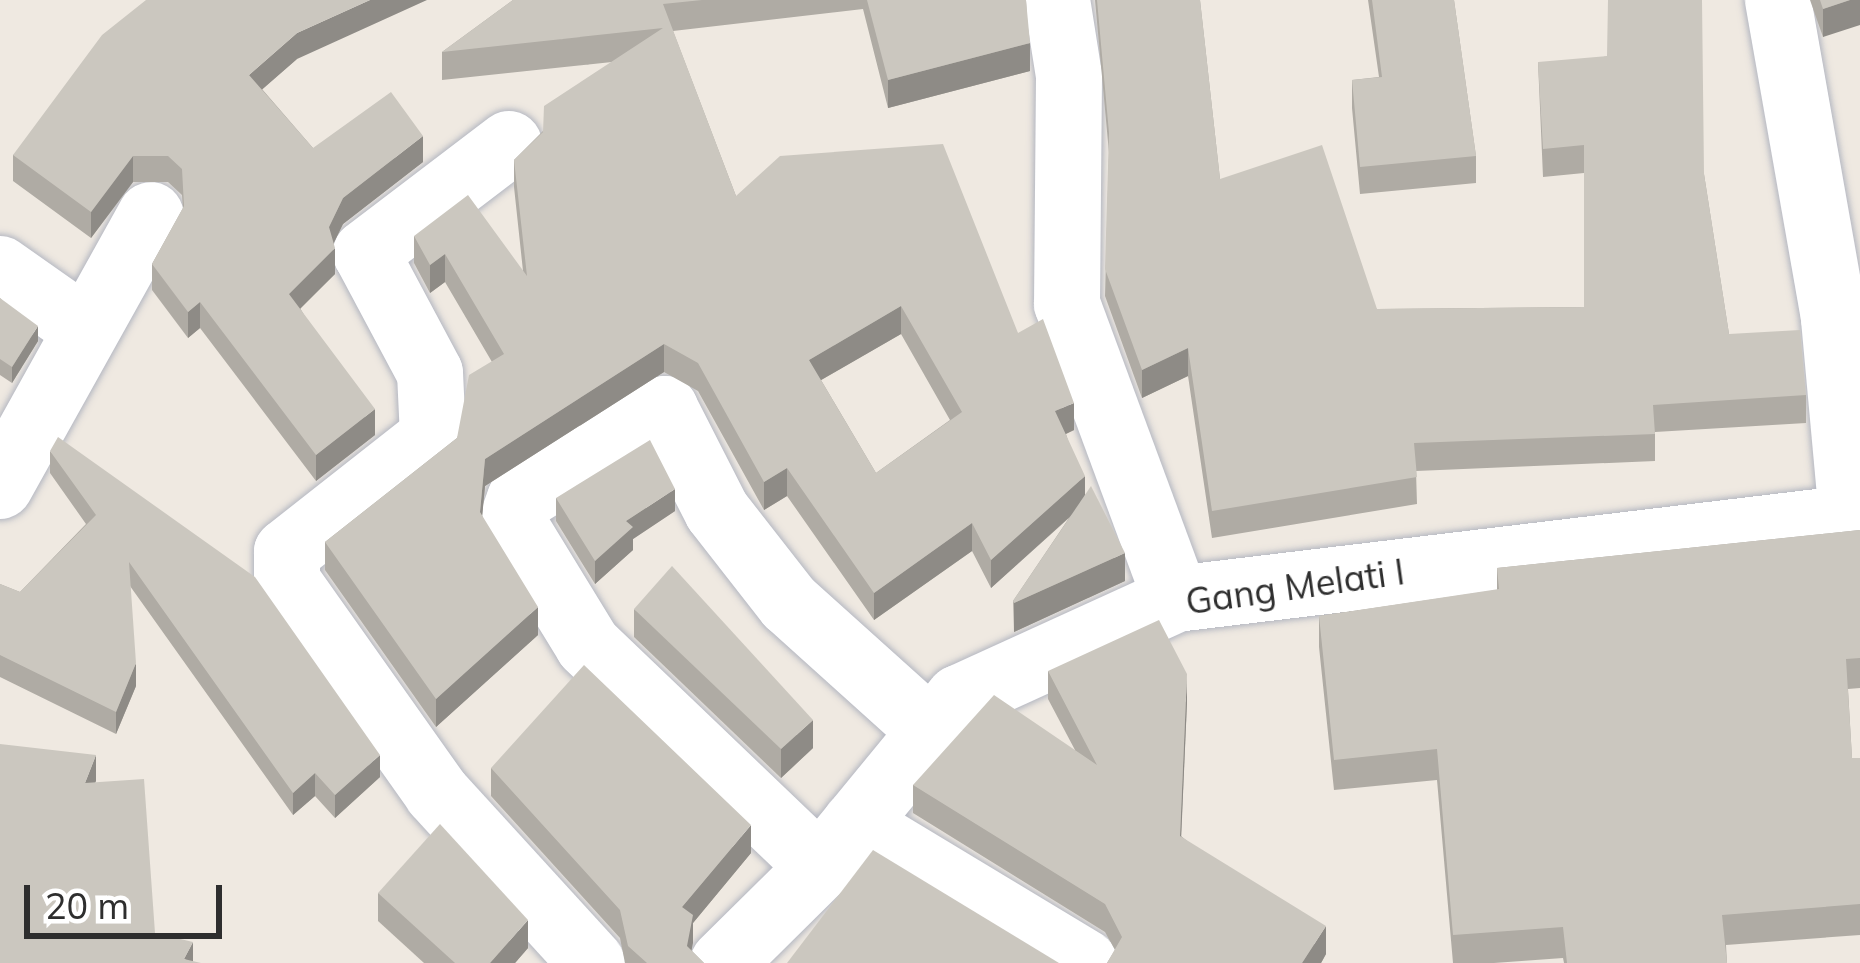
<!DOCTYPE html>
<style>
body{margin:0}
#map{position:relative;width:1860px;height:963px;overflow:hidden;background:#efe9e1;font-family:Mulish,sans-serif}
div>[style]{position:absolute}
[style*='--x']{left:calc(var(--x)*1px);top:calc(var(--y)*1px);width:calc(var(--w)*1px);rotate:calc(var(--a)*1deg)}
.roads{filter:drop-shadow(0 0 3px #b4b7c1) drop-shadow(0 0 3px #b4b7c1)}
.minor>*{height:66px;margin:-33px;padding:0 33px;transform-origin:33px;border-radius:33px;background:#fff}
.wall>*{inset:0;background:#afaba4}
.shaded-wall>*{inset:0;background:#8e8b86}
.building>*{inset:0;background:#cbc7bf}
span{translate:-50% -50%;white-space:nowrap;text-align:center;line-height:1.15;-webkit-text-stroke:9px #fff;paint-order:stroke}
.street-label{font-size:36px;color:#2e2e2e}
.scale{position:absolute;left:24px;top:885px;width:198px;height:54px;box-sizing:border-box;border:6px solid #2e2e2e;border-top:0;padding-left:15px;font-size:36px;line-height:42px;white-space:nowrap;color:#2e2e2e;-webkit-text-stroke:9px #fff;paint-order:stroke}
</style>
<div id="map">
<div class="roads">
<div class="minor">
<i style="--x:1057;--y:0;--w:77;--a:81"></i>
<i style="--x:1069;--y:76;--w:228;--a:90.5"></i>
<i style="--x:1067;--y:304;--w:314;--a:69.7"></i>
<i style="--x:1778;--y:0;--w:324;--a:80"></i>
<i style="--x:1834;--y:319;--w:199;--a:84.8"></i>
<i style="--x:509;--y:144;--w:180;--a:142.7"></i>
<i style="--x:366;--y:253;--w:136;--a:61.9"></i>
<i style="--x:430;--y:373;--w:64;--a:87.3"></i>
<i style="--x:433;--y:437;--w:186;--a:141.8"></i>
<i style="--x:287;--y:552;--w:29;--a:90"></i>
<i style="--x:287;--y:581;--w:260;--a:54.7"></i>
<i style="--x:437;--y:793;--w:230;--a:47.6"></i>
<i style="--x:0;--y:269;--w:103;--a:35.1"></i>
<i style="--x:0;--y:486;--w:310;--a:-60.9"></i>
<i style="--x:855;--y:824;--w:269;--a:31.1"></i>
<i style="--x:820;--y:867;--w:321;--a:-136.3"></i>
<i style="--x:588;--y:645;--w:145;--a:-121.5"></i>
<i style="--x:512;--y:521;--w:23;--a:-70"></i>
<i style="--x:520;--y:499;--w:171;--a:-31.8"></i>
<i style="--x:665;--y:409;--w:114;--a:63"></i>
<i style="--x:717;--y:511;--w:117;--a:52"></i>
<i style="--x:789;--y:603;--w:190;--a:42"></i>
<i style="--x:723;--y:963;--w:136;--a:-44.7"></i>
<i style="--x:820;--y:867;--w:219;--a:-50.6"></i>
<i style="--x:959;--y:698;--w:239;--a:-24.5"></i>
<i style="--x:1176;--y:599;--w:689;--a:-6.84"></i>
</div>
</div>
<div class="wall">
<i style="clip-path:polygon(evenodd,513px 0,1026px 0,1030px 71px,888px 108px,863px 9px,673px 31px,736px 196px,1018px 333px,1074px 430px,1066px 434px,1085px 494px,1125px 581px,1014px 632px,1013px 601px,1069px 518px,991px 588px,972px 551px,874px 620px,787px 496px,764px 510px,698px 391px,664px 372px,485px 486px,482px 516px,538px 635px,436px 727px,325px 570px,325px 542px,457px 438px,492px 362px,445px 282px,430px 293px,414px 263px,414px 236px,523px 271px,514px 187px,514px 160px,612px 62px,442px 80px,442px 52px,513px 0,901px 334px,950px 420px,876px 473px,821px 380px,901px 334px)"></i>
<i style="clip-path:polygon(1095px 0,1200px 0,1220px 179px,1377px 309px,1584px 307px,1584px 173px,1543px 177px,1538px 62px,1704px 174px,1729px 334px,1806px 395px,1806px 423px,1655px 432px,1655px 461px,1416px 471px,1417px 504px,1212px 538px,1188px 376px,1142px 398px,1105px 296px,1109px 153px)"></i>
<i style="clip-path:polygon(1368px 0,1454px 0,1476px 156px,1476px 183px,1360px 194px,1352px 108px,1352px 80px,1379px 77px)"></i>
<i style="clip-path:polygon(1810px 0,1860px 0,1823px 37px)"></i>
<i style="clip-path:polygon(297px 59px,262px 89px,313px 148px,423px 162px,343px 224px,333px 243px,335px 274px,300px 308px,375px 435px,316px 481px,200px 328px,188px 338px,152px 290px,152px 264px,183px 208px,182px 195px,168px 182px,133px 182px,91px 238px,13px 181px,13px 155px)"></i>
<i style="clip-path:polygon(0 298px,38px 341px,12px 383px,0 375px)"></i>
<i style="clip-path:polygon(50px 451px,380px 777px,335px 818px,315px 796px,293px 815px,130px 586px,136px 686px,116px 734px,0 677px,0 584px,20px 592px,86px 524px,50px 473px)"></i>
<i style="clip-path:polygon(556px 498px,675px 511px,633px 539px,633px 550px,595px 584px,556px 521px)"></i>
<i style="clip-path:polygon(1860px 530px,1860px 688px,1848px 689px,1852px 758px,1860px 758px,1860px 935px,1726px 945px,1727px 963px,1564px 963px,1563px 958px,1494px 963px,1453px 963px,1437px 780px,1334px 790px,1319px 647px,1319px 616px,1497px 590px,1497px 568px)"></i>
<i style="clip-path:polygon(634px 609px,813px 748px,781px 778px,634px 637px)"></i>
<i style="clip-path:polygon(1048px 671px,1187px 702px,1181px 836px,1326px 954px,1321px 963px,1107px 963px,1115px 950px,1105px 932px,913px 813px,913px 785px,1075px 750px,1048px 699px)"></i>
<i style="clip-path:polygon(491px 768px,751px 853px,693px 923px,691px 950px,704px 963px,625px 963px,620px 938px,491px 796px)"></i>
<i style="clip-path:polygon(378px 893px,528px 948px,515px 963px,424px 963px,378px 921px)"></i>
</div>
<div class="shaded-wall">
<i style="clip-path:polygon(370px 0,427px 0,297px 59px,249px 101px,249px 75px,297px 33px)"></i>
<i style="clip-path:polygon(1850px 0,1860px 0,1860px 25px,1823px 37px,1823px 9px)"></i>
<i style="clip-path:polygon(1030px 43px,1030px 71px,888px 108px,888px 80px)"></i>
<i style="clip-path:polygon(423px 136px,423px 162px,343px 224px,329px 253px,329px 227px,343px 198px)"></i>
<i style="clip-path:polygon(133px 156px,133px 182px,91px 238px,91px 212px)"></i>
<i style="clip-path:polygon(335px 248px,335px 274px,289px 320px,289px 294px)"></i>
<i style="clip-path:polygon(445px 254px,445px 282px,430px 293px,430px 265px)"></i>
<i style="clip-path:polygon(200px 302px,200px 328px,188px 338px,188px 312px)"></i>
<i style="clip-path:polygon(901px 306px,901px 334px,809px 387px,809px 360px)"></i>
<i style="clip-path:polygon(38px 326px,38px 341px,12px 383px,12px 367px)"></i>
<i style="clip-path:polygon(664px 344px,664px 372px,485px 486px,480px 540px,480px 512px,485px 459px)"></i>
<i style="clip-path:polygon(1188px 348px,1188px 376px,1142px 398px,1142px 370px)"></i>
<i style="clip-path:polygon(1074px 403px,1074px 430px,1055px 439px,1055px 411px)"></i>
<i style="clip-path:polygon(375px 409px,375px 435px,316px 481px,316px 455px)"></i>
<i style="clip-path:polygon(787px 468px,787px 496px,764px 510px,764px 482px)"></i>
<i style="clip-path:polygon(1085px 476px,1085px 503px,991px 588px,991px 560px)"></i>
<i style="clip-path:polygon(675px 489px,675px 511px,633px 539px,633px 550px,595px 584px,595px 561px,626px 521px)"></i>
<i style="clip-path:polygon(972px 523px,972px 551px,874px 620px,874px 593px)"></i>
<i style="clip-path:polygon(1125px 553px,1125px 581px,1014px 632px,1014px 603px)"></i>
<i style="clip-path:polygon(538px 607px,538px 635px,436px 727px,436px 699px)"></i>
<i style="clip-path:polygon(136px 663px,136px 686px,116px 734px,116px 712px)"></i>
<i style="clip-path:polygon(1187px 674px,1187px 702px,1180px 864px,1180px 836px)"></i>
<i style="clip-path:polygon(813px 720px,813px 748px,781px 778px,781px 749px)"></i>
<i style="clip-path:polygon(96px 755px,96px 781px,85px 809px,85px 783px)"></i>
<i style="clip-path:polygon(380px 755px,380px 777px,335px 818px,335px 795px)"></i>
<i style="clip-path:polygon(315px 773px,315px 796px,293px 815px,293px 793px)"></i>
<i style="clip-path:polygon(751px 825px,751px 853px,693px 923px,693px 943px,689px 963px,682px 907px)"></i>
<i style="clip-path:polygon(528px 920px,528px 948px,515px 963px,490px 963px)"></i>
<i style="clip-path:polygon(1326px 926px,1326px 954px,1321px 963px,1302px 963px)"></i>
<i style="clip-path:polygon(193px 942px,193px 963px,184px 959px)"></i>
</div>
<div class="building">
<i style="clip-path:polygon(146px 0,370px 0,297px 33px,249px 75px,313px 148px,391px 92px,423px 136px,343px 198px,329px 227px,335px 248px,289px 294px,375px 409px,316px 455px,200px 302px,188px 312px,152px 264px,184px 206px,182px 169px,168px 156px,133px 156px,91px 212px,13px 155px,102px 35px)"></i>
<i style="clip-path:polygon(evenodd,513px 0,702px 0,663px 4px,736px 196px,780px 156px,943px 144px,1018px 333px,1043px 319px,1074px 403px,1055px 411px,1085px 476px,991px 560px,972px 523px,874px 593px,787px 468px,764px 482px,698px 363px,664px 344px,485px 459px,480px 512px,538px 607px,436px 699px,325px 542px,457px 438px,469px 375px,504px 354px,445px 254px,430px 265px,414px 236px,468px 195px,527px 276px,514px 160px,543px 132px,544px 106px,663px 28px,442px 52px,513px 0,901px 306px,962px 412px,876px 473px,809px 360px,901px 306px)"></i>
<i style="clip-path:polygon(867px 0,1026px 0,1030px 43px,888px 80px)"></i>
<i style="clip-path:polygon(1097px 0,1200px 0,1220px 179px,1322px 145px,1377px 309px,1584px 307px,1584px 145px,1543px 149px,1538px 62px,1607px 56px,1608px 0,1702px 0,1704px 174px,1729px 334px,1800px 330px,1806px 395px,1653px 405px,1655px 434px,1414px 443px,1417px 477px,1212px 511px,1188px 348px,1142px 370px,1105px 269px,1109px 133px)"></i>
<i style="clip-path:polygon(1372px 0,1454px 0,1476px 156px,1360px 167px,1352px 80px,1382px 77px)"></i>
<i style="clip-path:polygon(1820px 0,1850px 0,1823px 9px)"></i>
<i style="clip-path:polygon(0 298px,38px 326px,12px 367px,0 359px)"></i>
<i style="clip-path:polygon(58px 437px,255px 577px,380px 755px,335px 795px,315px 773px,293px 793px,129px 562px,136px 663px,116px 712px,0 655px,0 584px,20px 592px,96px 515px,50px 451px)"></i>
<i style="clip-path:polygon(650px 440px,675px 489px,626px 521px,633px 527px,595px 561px,556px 498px)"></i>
<i style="clip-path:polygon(1091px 486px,1125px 553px,1014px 603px,1013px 601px)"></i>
<i style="clip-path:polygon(1860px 530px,1860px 658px,1846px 659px,1852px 758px,1860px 758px,1860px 904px,1722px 915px,1727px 963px,1567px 963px,1563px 927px,1453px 935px,1437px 749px,1334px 760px,1319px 616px,1499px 589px,1497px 568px)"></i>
<i style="clip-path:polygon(672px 566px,813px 720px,781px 749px,634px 609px)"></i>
<i style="clip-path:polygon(1159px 620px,1187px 674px,1180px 836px,1326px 926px,1302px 963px,1107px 963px,1122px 937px,1105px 904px,913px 785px,994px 695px,1097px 765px,1048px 671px)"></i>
<i style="clip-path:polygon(584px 665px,751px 825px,682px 907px,693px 915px,687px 946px,704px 963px,647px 963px,628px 946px,620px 910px,491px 768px)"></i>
<i style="clip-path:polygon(0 744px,96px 755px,85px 783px,144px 779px,155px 933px,193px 942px,184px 959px,201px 963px,0 963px)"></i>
<i style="clip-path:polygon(440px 824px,528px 920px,490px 963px,455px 963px,378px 893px)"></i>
<i style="clip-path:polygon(873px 850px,1059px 963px,787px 963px)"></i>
</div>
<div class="street-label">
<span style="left:1295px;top:586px;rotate:-8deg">Gang Melati I</span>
</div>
<div class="scale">20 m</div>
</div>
